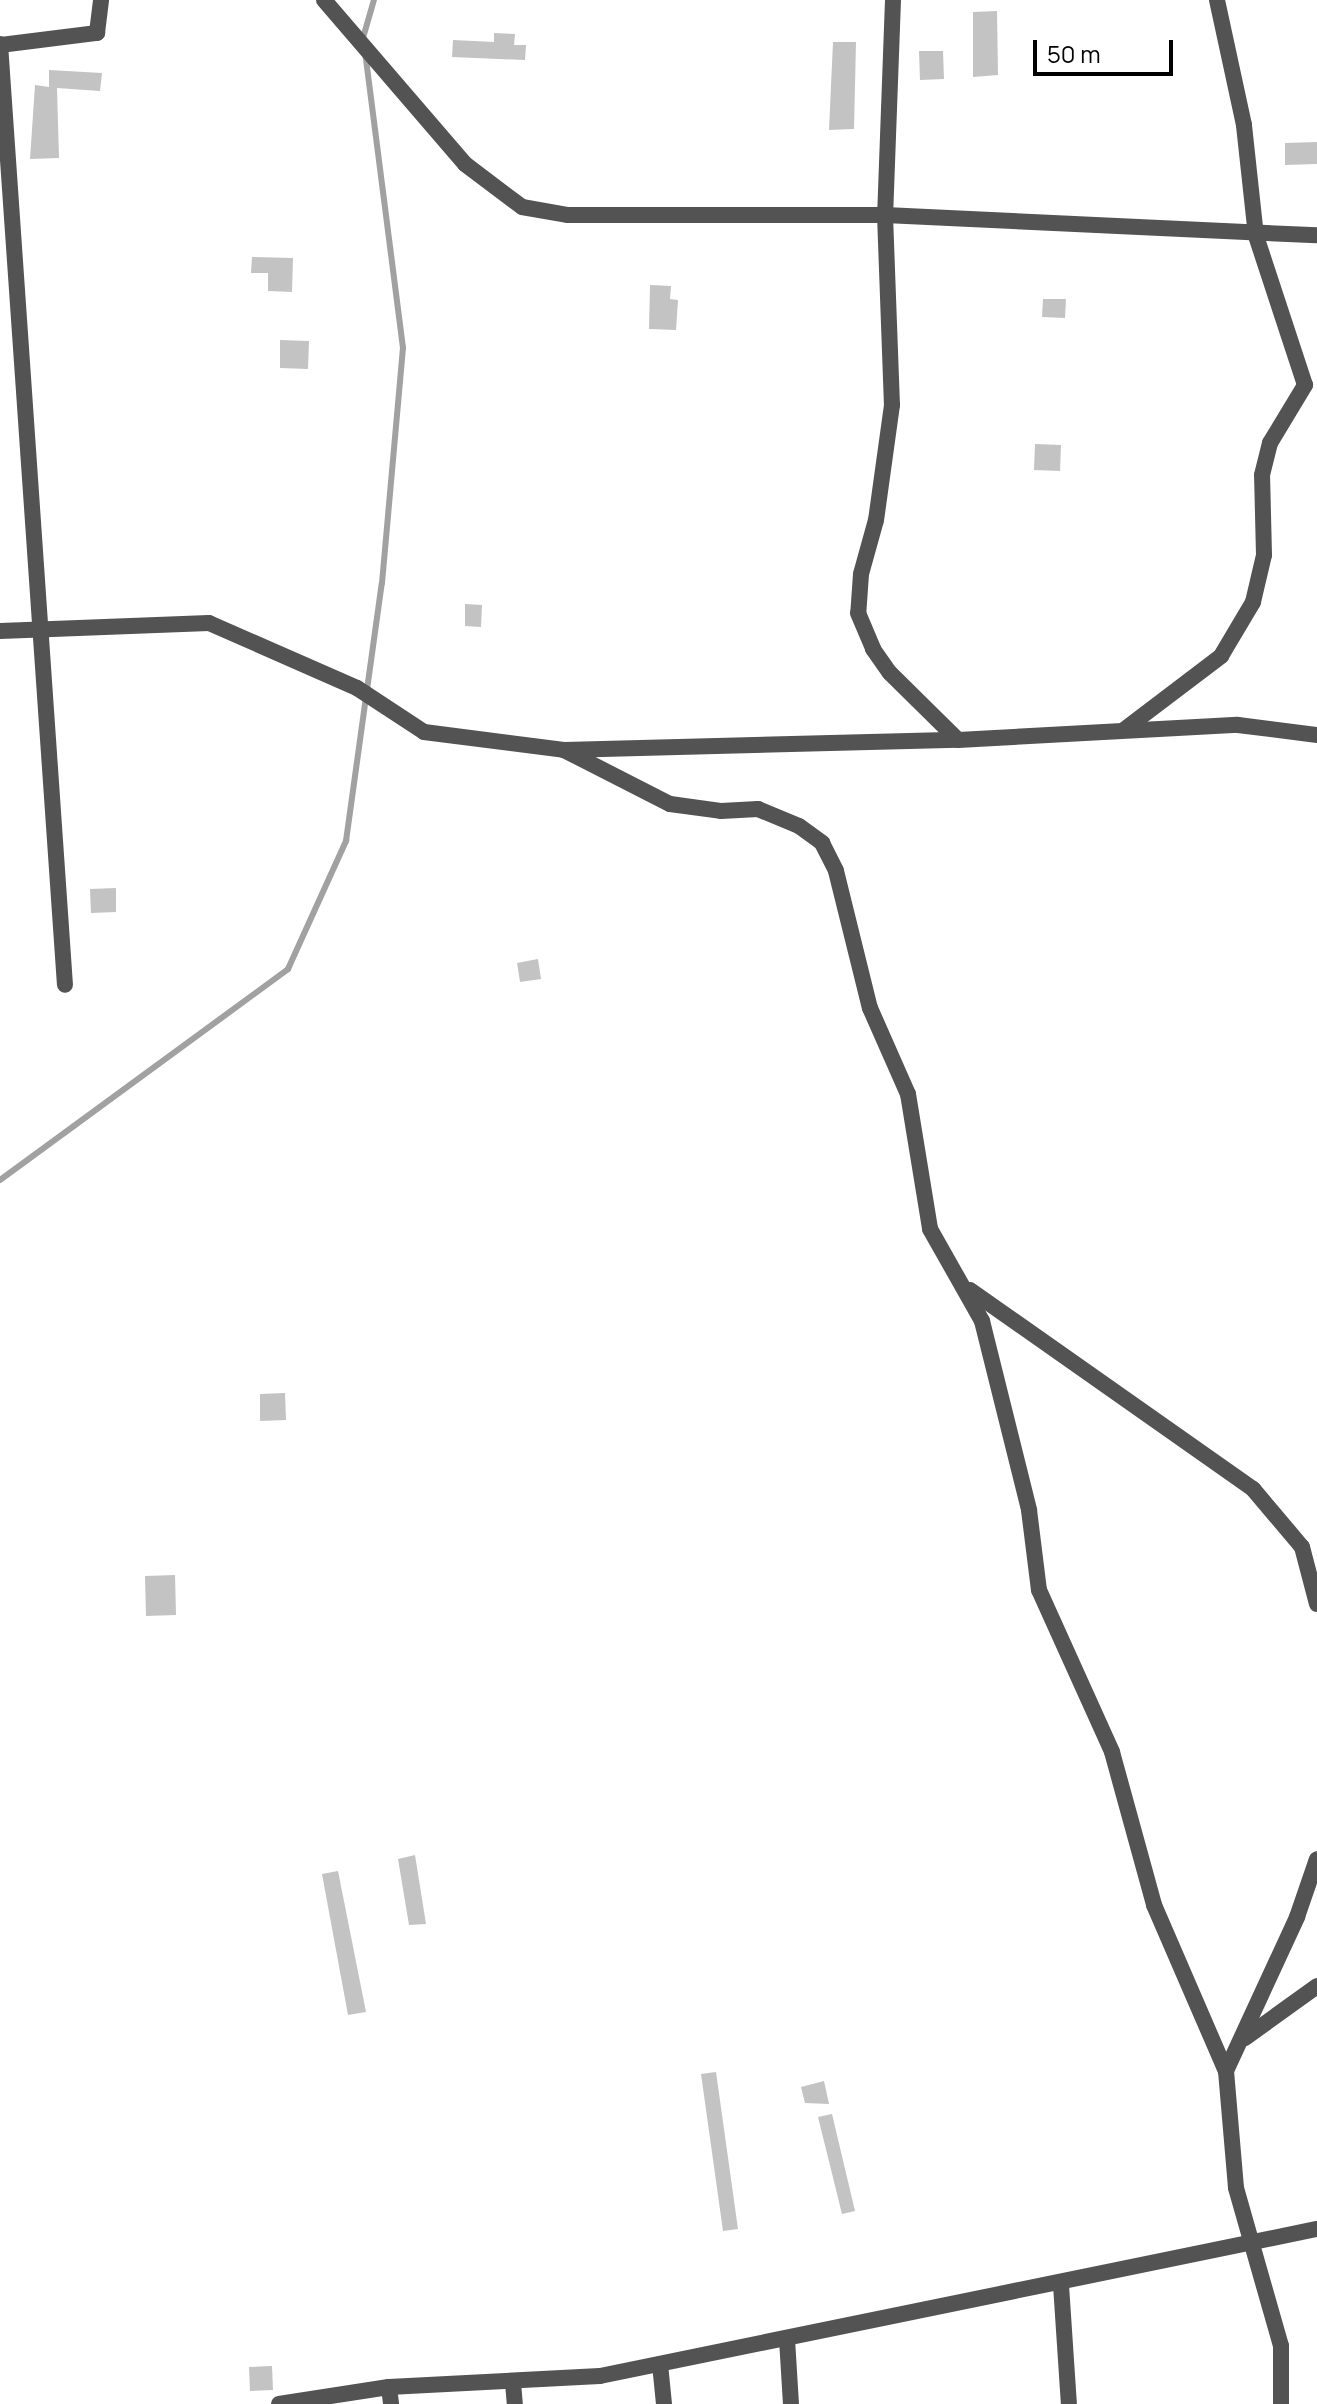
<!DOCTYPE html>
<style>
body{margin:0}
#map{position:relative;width:1317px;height:2404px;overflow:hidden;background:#fff;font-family:Manrope,sans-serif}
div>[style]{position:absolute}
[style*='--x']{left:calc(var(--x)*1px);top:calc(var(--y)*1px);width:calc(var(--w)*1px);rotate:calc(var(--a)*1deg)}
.stream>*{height:6px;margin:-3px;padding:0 3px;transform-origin:3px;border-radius:3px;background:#a1a1a1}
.building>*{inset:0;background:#c3c3c3}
.street>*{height:16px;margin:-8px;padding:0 8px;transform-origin:8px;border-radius:8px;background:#535353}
span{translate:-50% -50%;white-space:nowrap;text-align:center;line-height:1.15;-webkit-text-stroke:6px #fff;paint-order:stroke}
.scale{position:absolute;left:1033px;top:40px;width:140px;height:36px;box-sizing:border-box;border:4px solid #000;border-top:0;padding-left:10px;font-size:24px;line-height:28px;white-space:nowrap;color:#000;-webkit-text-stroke:6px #fff;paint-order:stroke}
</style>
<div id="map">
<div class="stream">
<i style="--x:363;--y:38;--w:40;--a:-74"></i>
<i style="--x:0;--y:1180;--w:357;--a:-36.2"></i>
<i style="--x:288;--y:969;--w:141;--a:-65.6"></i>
<i style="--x:346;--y:841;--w:260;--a:-82.1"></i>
<i style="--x:382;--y:583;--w:236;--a:-84.9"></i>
<i style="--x:403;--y:348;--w:297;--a:-97.3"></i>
</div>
<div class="building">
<i style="clip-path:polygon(997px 11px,998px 75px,973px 77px,973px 12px)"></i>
<i style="clip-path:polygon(494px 33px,515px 34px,514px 45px,526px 45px,525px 60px,452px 57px,453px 40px,494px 42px)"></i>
<i style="clip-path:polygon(833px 42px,856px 42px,854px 129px,829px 130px)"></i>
<i style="clip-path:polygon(919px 51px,943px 51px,944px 79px,920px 80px)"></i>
<i style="clip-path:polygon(49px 70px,102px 73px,100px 91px,57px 88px,59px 158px,30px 159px,35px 85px,49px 87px)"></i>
<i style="clip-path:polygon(1317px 142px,1317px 164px,1285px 165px,1285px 143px)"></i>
<i style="clip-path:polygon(252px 257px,293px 258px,292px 292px,268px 291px,268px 273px,251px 273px)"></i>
<i style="clip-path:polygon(650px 285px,671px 286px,670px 299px,678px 300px,676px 330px,649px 329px)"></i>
<i style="clip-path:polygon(1043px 299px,1066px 299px,1065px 318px,1042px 317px)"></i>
<i style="clip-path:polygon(280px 340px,309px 341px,308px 369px,280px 368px)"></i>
<i style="clip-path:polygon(1035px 444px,1061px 445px,1060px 471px,1034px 470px)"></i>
<i style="clip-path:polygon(465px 604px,482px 605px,481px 627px,465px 626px)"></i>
<i style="clip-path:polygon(116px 888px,116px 912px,91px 913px,90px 889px)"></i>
<i style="clip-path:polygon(538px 959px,541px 979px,520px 982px,517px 963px)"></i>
<i style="clip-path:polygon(285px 1393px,286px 1420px,260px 1421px,260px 1394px)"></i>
<i style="clip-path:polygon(175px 1575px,176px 1615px,146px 1616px,145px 1576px)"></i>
<i style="clip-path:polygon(415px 1855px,426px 1924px,409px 1925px,398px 1859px)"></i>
<i style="clip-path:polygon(338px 1871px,366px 2012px,348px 2015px,322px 1874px)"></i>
<i style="clip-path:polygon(716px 2072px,738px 2229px,723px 2231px,701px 2074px)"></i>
<i style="clip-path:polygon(824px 2081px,829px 2104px,805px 2103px,801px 2087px)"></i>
<i style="clip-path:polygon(832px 2114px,855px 2211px,842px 2214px,818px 2117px)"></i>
<i style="clip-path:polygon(272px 2366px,273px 2390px,250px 2391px,249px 2367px)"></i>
</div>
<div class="street">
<i style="--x:324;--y:0;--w:216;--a:49.3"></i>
<i style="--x:465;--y:164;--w:71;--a:37"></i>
<i style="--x:522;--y:207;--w:47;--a:9.9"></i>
<i style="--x:568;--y:215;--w:317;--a:0"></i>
<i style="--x:885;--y:215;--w:432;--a:2.7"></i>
<i style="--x:893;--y:0;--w:215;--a:92.1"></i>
<i style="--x:885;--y:215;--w:190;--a:87.9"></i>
<i style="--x:892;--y:405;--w:116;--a:97.9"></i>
<i style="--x:876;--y:520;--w:56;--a:105.5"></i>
<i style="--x:861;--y:574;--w:39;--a:94"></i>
<i style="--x:858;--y:613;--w:39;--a:67"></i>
<i style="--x:873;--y:649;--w:29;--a:55"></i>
<i style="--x:890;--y:673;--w:95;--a:44.6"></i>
<i style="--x:0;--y:44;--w:943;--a:86.05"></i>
<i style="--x:0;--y:45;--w:98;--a:-7.1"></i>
<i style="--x:97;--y:33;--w:33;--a:-83"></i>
<i style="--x:0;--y:631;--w:209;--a:-2.2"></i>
<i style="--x:209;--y:623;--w:162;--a:23.7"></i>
<i style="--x:357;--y:688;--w:80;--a:33.3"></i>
<i style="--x:424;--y:732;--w:141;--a:7.3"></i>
<i style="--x:564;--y:750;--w:394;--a:-1.5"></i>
<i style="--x:958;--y:740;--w:280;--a:-3.1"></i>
<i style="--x:1238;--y:725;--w:80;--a:7.2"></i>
<i style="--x:1125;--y:729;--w:121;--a:-37.2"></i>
<i style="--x:1221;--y:656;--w:63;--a:-59.3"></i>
<i style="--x:1253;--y:602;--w:48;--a:-76.8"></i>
<i style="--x:1264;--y:555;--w:80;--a:-91.4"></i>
<i style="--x:1262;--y:475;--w:33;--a:-76"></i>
<i style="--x:1270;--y:443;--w:68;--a:-58.9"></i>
<i style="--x:1305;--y:385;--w:157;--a:-108.2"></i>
<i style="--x:1256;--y:236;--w:112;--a:-96.2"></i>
<i style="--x:1244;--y:125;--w:128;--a:-102.2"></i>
<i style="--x:564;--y:750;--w:119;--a:27"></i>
<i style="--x:670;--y:804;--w:51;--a:7.8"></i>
<i style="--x:721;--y:811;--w:37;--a:-3"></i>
<i style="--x:758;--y:809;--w:44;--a:22.5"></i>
<i style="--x:799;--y:826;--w:29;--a:36"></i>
<i style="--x:822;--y:843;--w:31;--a:63"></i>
<i style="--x:836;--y:871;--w:141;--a:76.1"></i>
<i style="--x:870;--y:1008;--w:94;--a:66.2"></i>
<i style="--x:908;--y:1094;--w:137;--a:80.7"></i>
<i style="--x:930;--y:1229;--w:106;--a:60.5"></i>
<i style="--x:982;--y:1321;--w:195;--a:76"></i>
<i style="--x:1029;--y:1510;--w:81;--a:82.9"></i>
<i style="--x:1039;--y:1590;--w:178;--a:65.7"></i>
<i style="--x:1112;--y:1752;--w:159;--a:74.6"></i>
<i style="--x:1154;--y:1905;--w:181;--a:66.6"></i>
<i style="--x:1226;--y:2071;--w:117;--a:85.1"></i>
<i style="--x:1236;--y:2188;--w:164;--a:74.1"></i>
<i style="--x:1281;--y:2346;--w:58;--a:90"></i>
<i style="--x:970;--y:1290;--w:346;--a:35.1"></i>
<i style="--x:1253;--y:1489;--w:76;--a:49.8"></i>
<i style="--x:1302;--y:1547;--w:59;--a:75.3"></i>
<i style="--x:1245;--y:2038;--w:89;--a:-35.8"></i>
<i style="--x:1226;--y:2071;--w:170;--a:-65.2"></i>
<i style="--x:1297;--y:1917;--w:61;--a:-71"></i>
<i style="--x:1061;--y:2285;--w:119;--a:86.2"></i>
<i style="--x:787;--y:2339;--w:65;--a:86.5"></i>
<i style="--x:660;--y:2364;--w:40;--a:84.3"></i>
<i style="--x:513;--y:2383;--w:21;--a:85"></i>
<i style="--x:389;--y:2387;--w:17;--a:83"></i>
<i style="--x:279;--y:2404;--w:111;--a:-8.8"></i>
<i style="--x:389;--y:2387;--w:211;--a:-3"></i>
<i style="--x:600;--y:2376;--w:732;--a:-11.59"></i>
</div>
<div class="scale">50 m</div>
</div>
